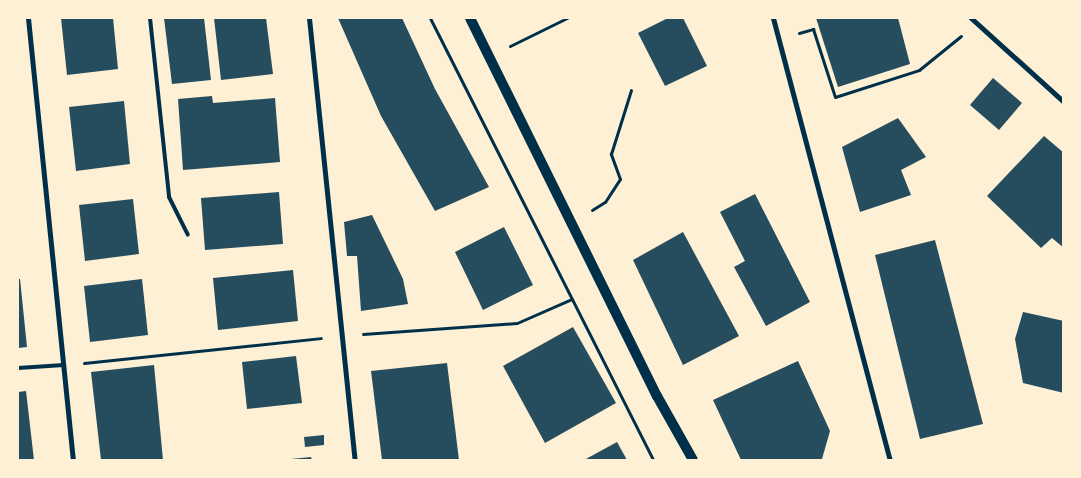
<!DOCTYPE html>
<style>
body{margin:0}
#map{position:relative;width:1081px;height:478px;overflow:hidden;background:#fdf0d5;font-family:"Open Sans",sans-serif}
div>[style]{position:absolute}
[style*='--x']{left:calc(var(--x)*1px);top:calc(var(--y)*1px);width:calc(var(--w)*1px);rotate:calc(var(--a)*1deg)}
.building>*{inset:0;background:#264d5e}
.path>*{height:3px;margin:-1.5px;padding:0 1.5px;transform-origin:1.5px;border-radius:1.5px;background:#003049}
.service>*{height:4px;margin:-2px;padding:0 2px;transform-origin:2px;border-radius:2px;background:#003049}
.minor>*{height:5px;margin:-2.5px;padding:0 2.5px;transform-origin:2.5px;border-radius:2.5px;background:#003049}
.secondary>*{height:10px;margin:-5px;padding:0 5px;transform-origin:5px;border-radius:5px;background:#003049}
span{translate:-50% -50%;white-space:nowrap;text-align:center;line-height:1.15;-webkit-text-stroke:4px #fdf0d5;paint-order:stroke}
.frame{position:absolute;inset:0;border:19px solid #fdf0d5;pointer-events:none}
</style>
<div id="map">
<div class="building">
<i style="clip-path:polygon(61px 18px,113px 18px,118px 69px,67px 75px)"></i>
<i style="clip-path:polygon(164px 18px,204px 18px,211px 80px,172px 84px)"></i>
<i style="clip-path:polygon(214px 18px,266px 18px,273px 74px,221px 80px)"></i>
<i style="clip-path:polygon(338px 18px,402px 18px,435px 89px,489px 187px,435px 211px,381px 116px)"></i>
<i style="clip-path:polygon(668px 18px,683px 18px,707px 66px,665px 86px,638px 33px)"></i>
<i style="clip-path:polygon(816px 18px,898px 18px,910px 64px,838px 87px)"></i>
<i style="clip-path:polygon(993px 78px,1022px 103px,999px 130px,970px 105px)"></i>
<i style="clip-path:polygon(212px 96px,213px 103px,275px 98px,280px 162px,183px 170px,178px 99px)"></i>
<i style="clip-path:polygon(124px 101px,130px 164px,76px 171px,69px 107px)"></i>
<i style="clip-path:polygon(898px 118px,926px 157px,901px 170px,911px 195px,860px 212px,842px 147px)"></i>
<i style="clip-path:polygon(1044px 136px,1064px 153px,1064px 248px,1052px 238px,1041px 248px,987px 196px)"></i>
<i style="clip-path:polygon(279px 192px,283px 244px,205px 250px,201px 198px)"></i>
<i style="clip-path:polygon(755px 194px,810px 302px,766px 326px,734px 267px,745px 261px,720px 212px)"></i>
<i style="clip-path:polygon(133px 199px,139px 254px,85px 261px,79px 205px)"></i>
<i style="clip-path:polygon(372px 215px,403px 279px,408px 304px,361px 311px,357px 256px,347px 256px,344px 222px)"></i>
<i style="clip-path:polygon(504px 227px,533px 285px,483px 310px,455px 252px)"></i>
<i style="clip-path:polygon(683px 232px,739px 336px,683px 365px,633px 260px)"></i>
<i style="clip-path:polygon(935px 240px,983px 424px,920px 439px,875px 255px)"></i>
<i style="clip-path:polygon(293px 270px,298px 321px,218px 330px,213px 278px)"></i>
<i style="clip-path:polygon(18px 279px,20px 279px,27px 347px,18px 348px)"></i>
<i style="clip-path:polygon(142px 279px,148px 335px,90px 342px,84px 286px)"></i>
<i style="clip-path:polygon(1023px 312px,1064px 321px,1064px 393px,1023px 383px,1015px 339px)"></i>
<i style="clip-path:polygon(573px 327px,616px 403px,545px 443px,503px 366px)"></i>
<i style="clip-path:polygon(296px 356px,302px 403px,247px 409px,242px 362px)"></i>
<i style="clip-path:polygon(798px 361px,830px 431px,822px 459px,741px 460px,713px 400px)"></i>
<i style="clip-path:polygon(447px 363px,459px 460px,382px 460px,371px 371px)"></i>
<i style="clip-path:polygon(154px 365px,163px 460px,101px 460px,91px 372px)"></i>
<i style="clip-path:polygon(26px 391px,34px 460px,18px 460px,18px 392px)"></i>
<i style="clip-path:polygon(324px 435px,324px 445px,305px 447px,304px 437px)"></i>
<i style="clip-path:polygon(617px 442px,627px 460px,584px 460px)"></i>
<i style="clip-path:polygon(311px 457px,312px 460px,291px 460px,291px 459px)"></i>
</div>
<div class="path">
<i style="--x:430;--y:18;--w:495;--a:63.2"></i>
<i style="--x:799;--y:33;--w:15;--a:-16"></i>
<i style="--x:813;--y:29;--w:71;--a:72.1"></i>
<i style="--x:835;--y:97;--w:88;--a:-17.8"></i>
<i style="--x:919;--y:70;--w:54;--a:-39"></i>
<i style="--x:510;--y:46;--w:64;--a:-26.2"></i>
<i style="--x:592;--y:210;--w:15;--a:-32"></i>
<i style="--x:605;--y:202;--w:27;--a:-57"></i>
<i style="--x:620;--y:179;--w:27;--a:-110"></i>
<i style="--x:611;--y:154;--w:67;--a:-72.6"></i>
<i style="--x:363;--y:334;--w:154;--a:-4.1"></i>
<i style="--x:517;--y:323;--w:60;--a:-23.6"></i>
<i style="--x:84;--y:363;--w:238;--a:-6"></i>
</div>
<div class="service">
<i style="--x:150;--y:18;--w:180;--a:83.9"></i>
<i style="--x:169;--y:197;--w:42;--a:63.4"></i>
<i style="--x:18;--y:368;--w:46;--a:-3.7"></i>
</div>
<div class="minor">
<i style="--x:28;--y:18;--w:444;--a:84.2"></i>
<i style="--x:309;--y:18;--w:444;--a:84.1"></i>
<i style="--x:773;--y:18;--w:457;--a:75.2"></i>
<i style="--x:971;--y:18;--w:125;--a:42.1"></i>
</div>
<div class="secondary">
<i style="--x:470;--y:18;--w:422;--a:63.7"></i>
<i style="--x:657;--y:396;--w:73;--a:60.6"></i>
</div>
<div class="frame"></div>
</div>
